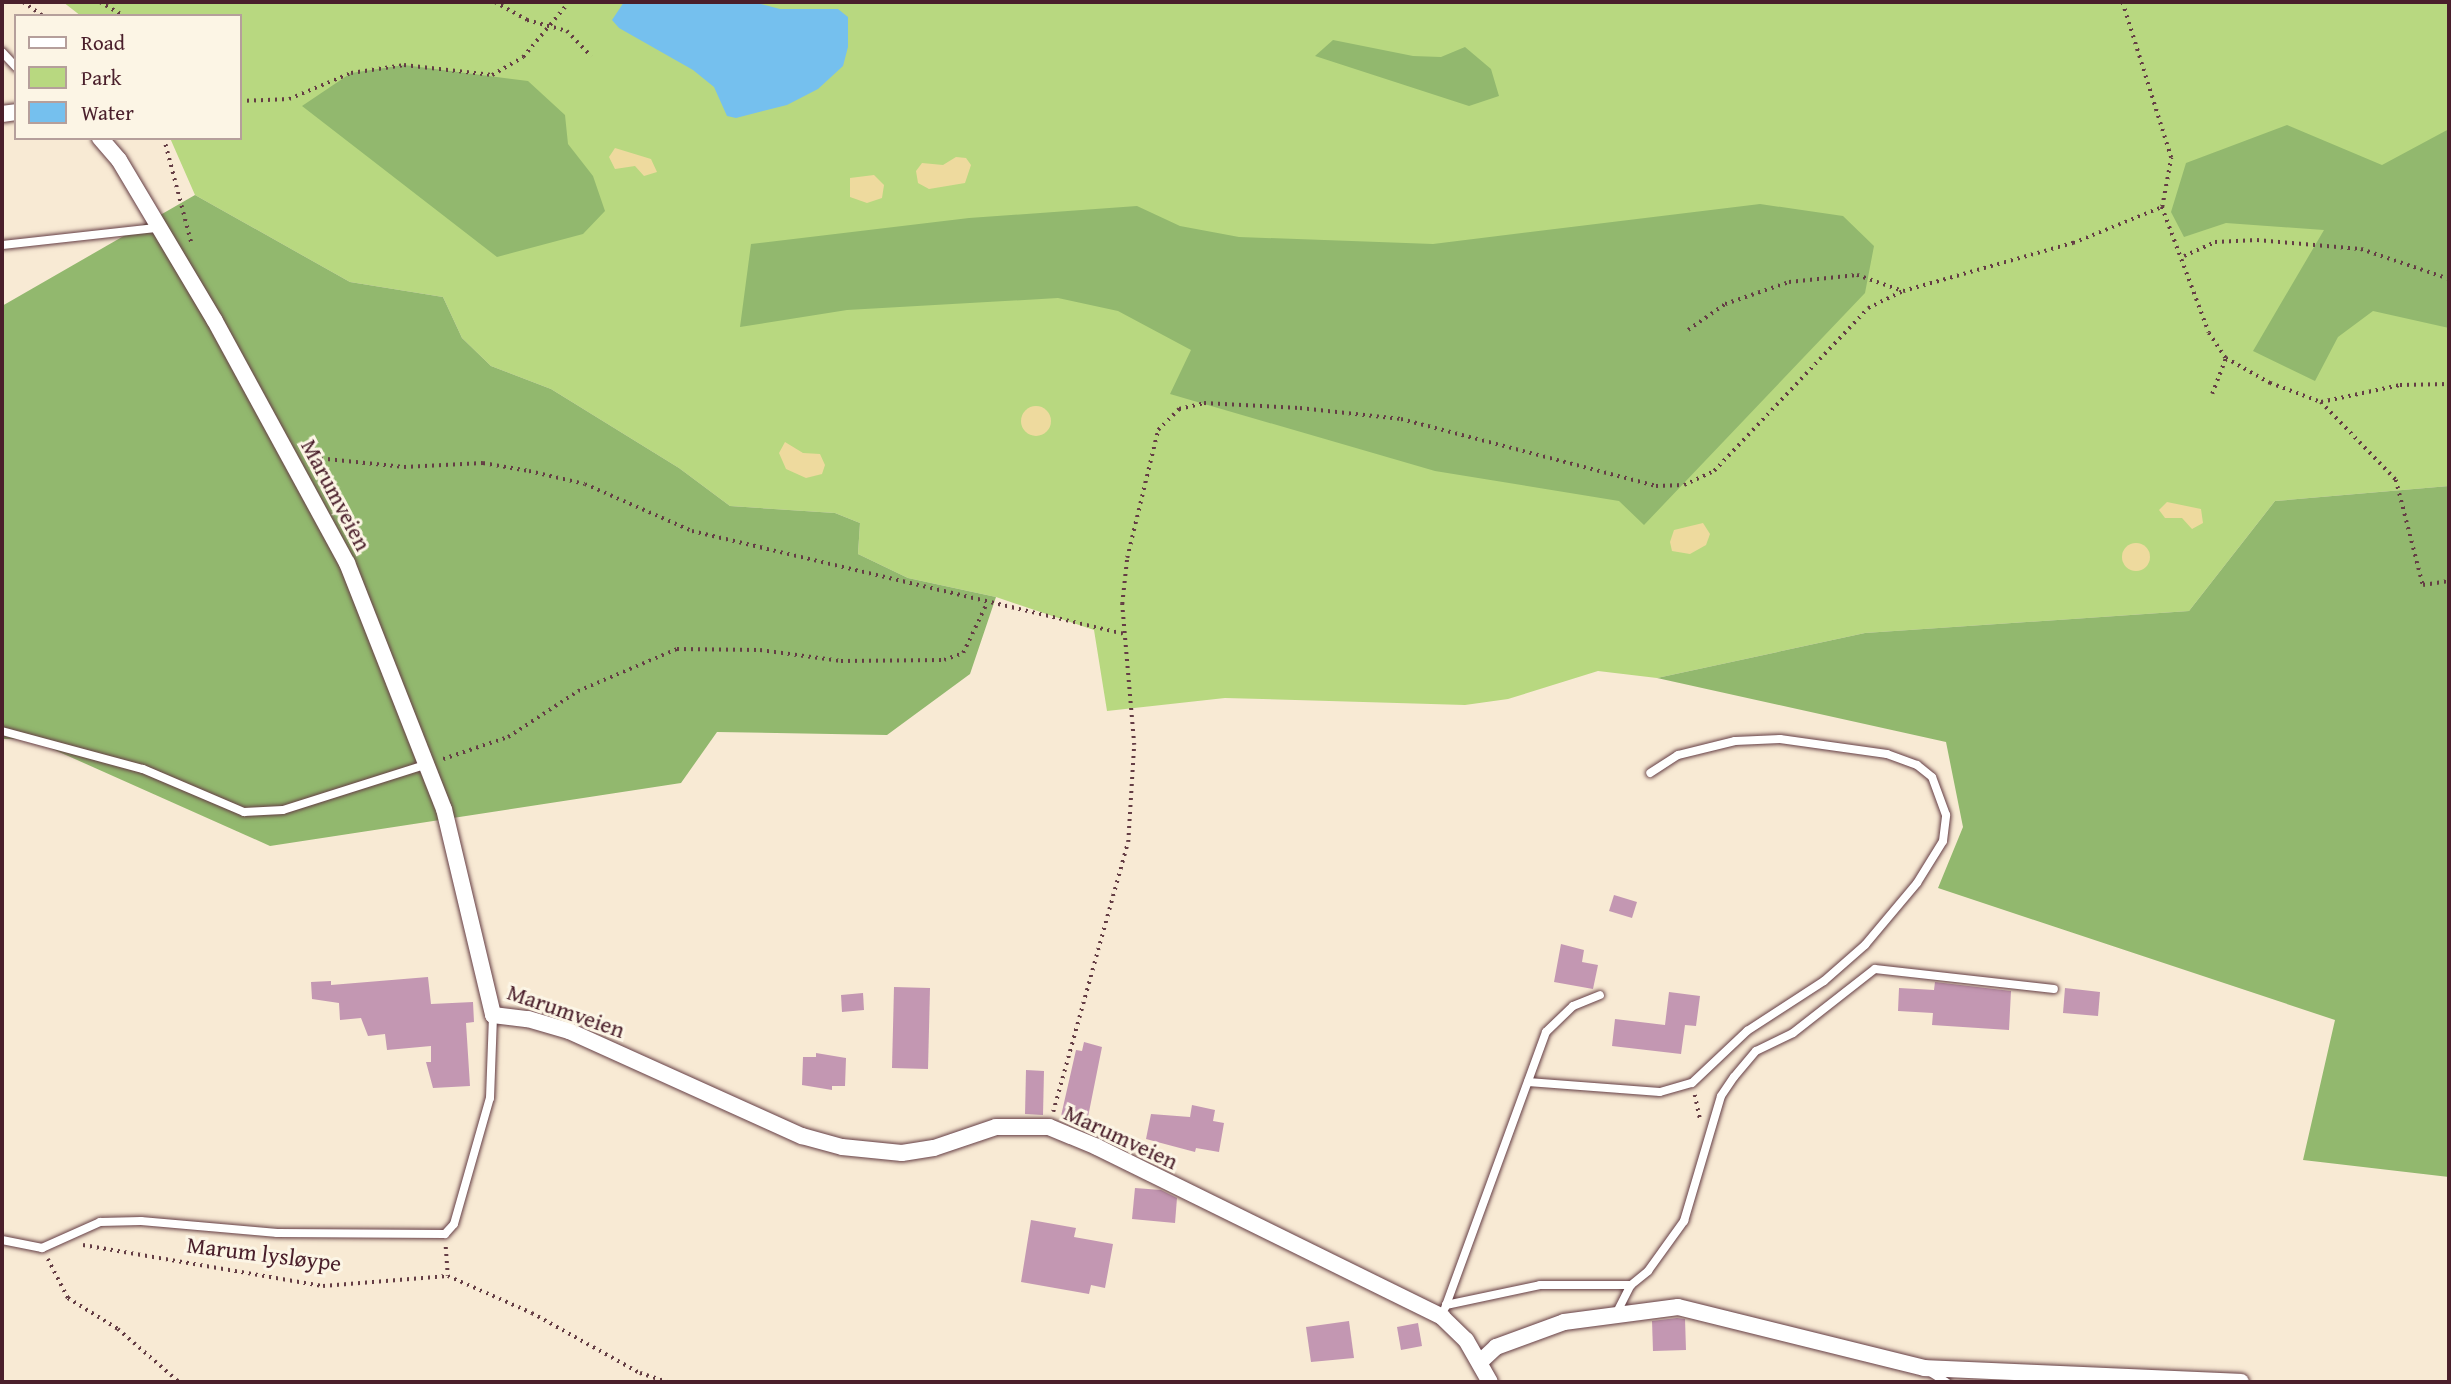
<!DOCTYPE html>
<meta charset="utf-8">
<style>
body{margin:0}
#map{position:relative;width:2451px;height:1384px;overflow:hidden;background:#f8ead4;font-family:"Gentium Book Plus",serif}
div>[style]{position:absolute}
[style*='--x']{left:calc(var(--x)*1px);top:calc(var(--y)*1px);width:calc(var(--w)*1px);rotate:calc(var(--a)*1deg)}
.green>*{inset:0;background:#b8d880}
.forest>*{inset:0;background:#92b86e}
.sand>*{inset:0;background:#eeda9e}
.round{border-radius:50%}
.water>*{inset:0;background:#75c0ee}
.building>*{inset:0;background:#c397b2}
.path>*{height:3.5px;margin-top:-1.75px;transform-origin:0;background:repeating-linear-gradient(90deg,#643d44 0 2px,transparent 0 7px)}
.roads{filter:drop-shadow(0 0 2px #643d44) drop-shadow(0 0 2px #643d44)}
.service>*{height:8px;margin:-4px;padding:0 4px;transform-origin:4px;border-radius:4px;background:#fff}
.minor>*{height:16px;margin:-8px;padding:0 8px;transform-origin:8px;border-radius:8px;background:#fff}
span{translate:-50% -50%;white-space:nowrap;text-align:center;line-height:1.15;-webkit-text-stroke:6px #fcf5e5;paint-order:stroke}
.street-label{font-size:23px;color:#4a1f2b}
.frame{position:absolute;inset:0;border:4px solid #4a1f2b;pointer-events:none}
.legend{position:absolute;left:14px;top:14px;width:228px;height:126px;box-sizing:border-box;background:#fcf5e5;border:2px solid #b59f9b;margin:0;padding:9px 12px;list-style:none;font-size:21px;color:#4a1f2b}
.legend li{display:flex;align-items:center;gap:14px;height:35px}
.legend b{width:35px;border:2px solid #b59f9b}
</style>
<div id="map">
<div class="green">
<i style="clip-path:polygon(63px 2px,2449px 2px,2449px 486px,2275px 501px,2189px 611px,1865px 633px,1657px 678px,1598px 671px,1508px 699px,1465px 705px,1225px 698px,1107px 711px,1094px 630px,996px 597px,908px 578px,858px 554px,860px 523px,835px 513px,730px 506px,679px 468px,551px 389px,491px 366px,462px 338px,443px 297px,350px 282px,195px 195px,170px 138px,240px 138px,240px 16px,81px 16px)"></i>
</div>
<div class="forest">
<i style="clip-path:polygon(1333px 40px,1413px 56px,1441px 57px,1465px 47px,1491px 69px,1499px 96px,1469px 106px,1315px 56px)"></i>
<i style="clip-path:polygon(404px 65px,528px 81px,565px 115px,568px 144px,593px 176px,605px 211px,583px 234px,497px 257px,302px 106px,351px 73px)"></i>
<i style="clip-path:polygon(2287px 125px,2382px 165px,2449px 129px,2449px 328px,2373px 311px,2338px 337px,2315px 381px,2253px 351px,2324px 230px,2226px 223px,2184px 237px,2171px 212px,2186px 163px)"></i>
<i style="clip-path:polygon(195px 195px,350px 282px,443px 297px,462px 338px,491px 366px,551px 389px,679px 468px,730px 506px,835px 513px,860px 523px,858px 554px,908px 578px,996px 597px,970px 674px,887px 735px,717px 732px,681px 783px,270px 846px,30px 739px,2px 739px,2px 306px)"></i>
<i style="clip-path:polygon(1760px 204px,1843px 216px,1874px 246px,1865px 293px,1644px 525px,1619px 501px,1435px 471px,1170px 394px,1191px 350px,1118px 311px,1058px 298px,847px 310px,740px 327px,751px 244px,969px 218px,1137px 206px,1180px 226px,1239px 237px,1433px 244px)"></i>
<i style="clip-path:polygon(2449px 486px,2449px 1177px,2303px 1160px,2335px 1020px,1938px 888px,1963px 827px,1946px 742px,1657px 678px,1865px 633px,2189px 611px,2275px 501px)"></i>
</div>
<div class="sand">
<i style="clip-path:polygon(615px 148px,651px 159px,657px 172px,644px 176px,635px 166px,615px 169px,609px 157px)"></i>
<i style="clip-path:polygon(956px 157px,966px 158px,971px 165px,965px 183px,929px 189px,918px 183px,916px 171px,922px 163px,943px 165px)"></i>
<i style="clip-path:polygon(874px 175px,884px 185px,882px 198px,867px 203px,850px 197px,850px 178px)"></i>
<i class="round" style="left:1021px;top:406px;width:30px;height:30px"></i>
<i style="clip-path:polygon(785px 442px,803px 453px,820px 454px,825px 465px,822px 474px,806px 478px,786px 469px,779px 453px)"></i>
<i style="clip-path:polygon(2167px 502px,2201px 509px,2203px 523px,2192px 529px,2182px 518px,2165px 518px,2159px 510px)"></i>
<i style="clip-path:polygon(1703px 523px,1710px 534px,1706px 545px,1690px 554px,1672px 551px,1670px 542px,1674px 530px)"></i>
<i class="round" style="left:2122px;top:543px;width:28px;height:28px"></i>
</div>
<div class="water">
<i style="clip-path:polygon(624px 2px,753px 2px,780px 9px,838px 9px,848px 17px,848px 47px,843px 66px,818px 89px,787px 105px,736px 118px,727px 116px,714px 87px,693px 70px,619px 28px,612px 20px)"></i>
</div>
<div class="building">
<i style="clip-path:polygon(1614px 895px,1637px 902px,1632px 918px,1609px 911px)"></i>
<i style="clip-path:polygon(1561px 944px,1584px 950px,1582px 962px,1598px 965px,1593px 989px,1554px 982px)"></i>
<i style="clip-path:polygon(428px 977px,431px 1004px,473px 1002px,474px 1022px,466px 1023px,470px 1086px,433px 1088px,426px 1062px,431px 1062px,431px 1046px,387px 1050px,385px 1034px,368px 1036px,361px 1018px,340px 1020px,339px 1003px,312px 999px,311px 982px,331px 981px,331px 985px)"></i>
<i style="clip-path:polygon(1935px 982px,2011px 991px,2009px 1030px,1932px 1025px,1933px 1013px,1898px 1011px,1899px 988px,1934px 990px)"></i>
<i style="clip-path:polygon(894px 987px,930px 988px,928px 1069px,892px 1068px)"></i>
<i style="clip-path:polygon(2065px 988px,2100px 992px,2098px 1016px,2063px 1013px)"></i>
<i style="clip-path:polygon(1669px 992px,1700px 996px,1696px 1026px,1685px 1025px,1681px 1054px,1612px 1046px,1615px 1019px,1665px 1025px)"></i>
<i style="clip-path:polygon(863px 993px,864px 1010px,842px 1012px,841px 995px)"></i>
<i style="clip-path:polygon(1084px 1042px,1102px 1047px,1087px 1122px,1061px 1116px,1076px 1050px,1082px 1051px)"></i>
<i style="clip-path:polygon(816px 1053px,846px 1058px,845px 1086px,832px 1086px,832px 1090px,802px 1085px,803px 1057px,816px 1057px)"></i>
<i style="clip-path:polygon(1026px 1070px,1044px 1071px,1043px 1115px,1025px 1114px)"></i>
<i style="clip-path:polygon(1192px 1105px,1215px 1110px,1213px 1121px,1224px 1123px,1219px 1152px,1196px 1148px,1195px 1152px,1146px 1139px,1151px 1114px,1190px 1117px)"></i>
<i style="clip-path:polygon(1135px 1188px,1161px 1190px,1177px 1198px,1175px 1223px,1132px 1219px)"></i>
<i style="clip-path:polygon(1031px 1220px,1076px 1228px,1074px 1237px,1113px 1244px,1105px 1288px,1091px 1285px,1089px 1294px,1021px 1282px)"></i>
<i style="clip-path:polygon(1677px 1318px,1685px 1319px,1686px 1350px,1653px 1351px,1652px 1321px)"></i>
<i style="clip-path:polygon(1349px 1321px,1354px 1358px,1311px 1362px,1306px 1327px)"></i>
<i style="clip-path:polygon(1418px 1323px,1422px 1346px,1401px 1350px,1397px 1327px)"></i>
</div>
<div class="path">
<i style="--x:23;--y:2;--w:24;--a:35"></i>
<i style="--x:100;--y:2;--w:28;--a:30"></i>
<i style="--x:495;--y:2;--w:37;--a:29"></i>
<i style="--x:527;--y:20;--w:41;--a:15.4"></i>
<i style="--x:567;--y:31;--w:35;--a:46"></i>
<i style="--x:240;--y:101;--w:49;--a:-2.3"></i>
<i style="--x:289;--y:99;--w:67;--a:-22.8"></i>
<i style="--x:351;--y:73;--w:54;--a:-8.6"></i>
<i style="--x:404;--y:65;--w:89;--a:6.5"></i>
<i style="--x:492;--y:75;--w:36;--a:-30"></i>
<i style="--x:523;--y:57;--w:72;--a:-50.1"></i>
<i style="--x:164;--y:138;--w:111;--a:75.3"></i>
<i style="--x:2162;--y:207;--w:134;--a:69.5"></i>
<i style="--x:2209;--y:333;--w:30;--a:56"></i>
<i style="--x:2226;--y:358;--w:51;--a:29.6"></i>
<i style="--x:2270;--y:383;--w:54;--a:20.4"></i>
<i style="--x:2321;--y:402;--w:108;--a:46.1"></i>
<i style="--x:2396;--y:480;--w:108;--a:75.6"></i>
<i style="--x:2423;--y:585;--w:26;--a:-9"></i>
<i style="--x:2184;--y:256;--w:34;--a:-24"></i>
<i style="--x:2215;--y:242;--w:42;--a:-2.7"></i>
<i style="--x:2257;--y:240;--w:104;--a:4.9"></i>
<i style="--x:2361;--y:249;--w:93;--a:18.8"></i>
<i style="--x:1688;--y:330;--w:45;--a:-35.1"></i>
<i style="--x:1725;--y:304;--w:68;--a:-19"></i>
<i style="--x:1789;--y:282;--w:68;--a:-5.9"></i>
<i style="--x:1857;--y:275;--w:49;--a:19.2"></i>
<i style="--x:2212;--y:394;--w:39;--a:-69"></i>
<i style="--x:2321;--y:402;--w:81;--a:-12.1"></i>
<i style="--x:2400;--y:385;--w:49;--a:-1.2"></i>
<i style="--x:307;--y:457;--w:98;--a:5.9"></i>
<i style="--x:404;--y:467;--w:79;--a:-2.9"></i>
<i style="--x:483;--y:463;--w:47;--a:9.9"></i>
<i style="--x:529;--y:471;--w:57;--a:13.1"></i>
<i style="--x:585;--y:484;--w:117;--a:23.7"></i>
<i style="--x:692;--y:531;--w:443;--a:13.4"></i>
<i style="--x:443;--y:759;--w:69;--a:-18.7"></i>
<i style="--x:508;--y:737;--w:84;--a:-33.3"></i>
<i style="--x:578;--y:691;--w:108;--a:-23"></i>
<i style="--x:677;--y:649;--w:83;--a:0.7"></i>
<i style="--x:760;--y:650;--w:82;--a:7.7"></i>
<i style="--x:841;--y:661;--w:103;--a:-0.6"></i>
<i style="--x:944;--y:660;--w:20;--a:-20"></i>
<i style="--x:963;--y:653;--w:55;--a:-64.4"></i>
<i style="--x:1695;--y:1095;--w:24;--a:78"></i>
<i style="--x:1053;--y:1112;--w:280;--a:-74.5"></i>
<i style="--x:1128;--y:842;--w:97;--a:-86.5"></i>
<i style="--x:1134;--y:745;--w:142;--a:-94.9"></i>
<i style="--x:1122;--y:604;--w:46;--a:-83.8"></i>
<i style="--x:1127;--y:558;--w:132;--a:-76.4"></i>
<i style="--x:1158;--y:430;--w:30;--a:-45"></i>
<i style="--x:1179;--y:409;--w:26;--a:-13"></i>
<i style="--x:1204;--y:403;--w:96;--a:3"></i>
<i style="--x:1300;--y:408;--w:102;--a:6.2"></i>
<i style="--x:1401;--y:419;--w:264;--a:14.7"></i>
<i style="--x:1656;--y:486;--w:28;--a:-2"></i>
<i style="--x:1684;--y:485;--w:33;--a:-25"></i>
<i style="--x:1714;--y:471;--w:224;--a:-46.6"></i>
<i style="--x:1868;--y:308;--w:39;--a:-26"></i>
<i style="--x:1903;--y:291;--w:177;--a:-15.8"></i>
<i style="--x:2073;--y:243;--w:96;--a:-22"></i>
<i style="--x:2162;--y:207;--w:50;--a:-79.6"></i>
<i style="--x:2171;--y:158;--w:164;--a:-107.4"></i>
<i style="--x:83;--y:1245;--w:243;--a:9.7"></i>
<i style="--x:323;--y:1286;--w:125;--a:-4.6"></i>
<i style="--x:448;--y:1276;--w:92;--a:23.8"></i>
<i style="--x:532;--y:1313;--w:124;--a:29.1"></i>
<i style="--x:640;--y:1373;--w:28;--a:18"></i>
<i style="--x:446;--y:1247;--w:29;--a:86"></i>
<i style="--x:48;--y:1259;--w:44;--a:62.9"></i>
<i style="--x:68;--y:1298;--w:59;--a:31.8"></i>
<i style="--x:118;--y:1329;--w:81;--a:41"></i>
</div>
<div class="roads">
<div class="service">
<i style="--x:2;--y:52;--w:21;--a:47"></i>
<i style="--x:2;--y:245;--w:155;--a:-6.3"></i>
<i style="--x:2;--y:731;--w:146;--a:15.1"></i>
<i style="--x:143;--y:769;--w:110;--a:23.1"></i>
<i style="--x:244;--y:812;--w:39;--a:-3"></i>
<i style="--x:283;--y:810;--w:152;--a:-17.6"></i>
<i style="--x:1528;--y:1082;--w:132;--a:4.3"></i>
<i style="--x:1660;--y:1092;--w:33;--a:-16"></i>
<i style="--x:1692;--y:1083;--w:76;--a:-43.4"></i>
<i style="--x:1747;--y:1031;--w:92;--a:-33"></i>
<i style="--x:1824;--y:981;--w:55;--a:-41.3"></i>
<i style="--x:1865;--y:945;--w:81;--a:-50"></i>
<i style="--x:1917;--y:883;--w:49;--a:-58.2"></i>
<i style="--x:1943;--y:841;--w:26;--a:-83"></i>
<i style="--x:1946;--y:815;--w:40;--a:-110.2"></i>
<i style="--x:1932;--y:777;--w:19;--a:-141"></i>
<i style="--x:1917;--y:765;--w:32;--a:-160"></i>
<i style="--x:1887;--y:754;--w:108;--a:-172"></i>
<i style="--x:1780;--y:739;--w:45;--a:177.5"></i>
<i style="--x:1735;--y:741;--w:59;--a:166.2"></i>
<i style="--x:1678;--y:755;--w:33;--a:147"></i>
<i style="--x:2;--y:1240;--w:41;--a:11.3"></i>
<i style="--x:42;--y:1248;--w:64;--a:-24.1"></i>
<i style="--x:100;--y:1222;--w:41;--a:-1.4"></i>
<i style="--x:141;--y:1221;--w:137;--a:5"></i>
<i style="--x:277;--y:1233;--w:168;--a:0.3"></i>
<i style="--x:445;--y:1234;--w:13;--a:-48"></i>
<i style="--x:454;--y:1224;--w:131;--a:-74.1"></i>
<i style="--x:490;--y:1098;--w:83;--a:-87.9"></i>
<i style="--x:1446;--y:1305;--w:96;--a:-12"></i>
<i style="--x:1540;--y:1285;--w:91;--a:0"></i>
<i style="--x:1631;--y:1285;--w:22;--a:-39"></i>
<i style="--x:1648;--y:1271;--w:62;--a:-54.2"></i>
<i style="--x:1684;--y:1221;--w:130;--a:-73.5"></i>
<i style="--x:1721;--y:1096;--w:23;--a:-56"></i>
<i style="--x:1734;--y:1077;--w:34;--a:-50"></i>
<i style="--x:1756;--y:1051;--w:41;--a:-25.9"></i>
<i style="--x:1793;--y:1033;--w:104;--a:-38"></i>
<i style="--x:1875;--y:969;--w:180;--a:6.4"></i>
<i style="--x:1445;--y:1308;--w:294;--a:-69.9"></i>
<i style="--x:1546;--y:1032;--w:37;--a:-44"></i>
<i style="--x:1573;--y:1006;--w:29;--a:-22"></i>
<i style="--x:1617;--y:1312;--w:30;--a:-63"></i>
<i style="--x:1930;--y:1372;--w:19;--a:32"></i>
</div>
<div class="minor">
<i style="--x:2;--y:114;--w:14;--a:-8"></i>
<i style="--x:100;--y:138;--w:29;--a:49"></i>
<i style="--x:119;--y:160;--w:187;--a:59.2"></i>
<i style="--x:215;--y:321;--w:276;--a:61.4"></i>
<i style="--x:347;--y:563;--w:264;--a:68.5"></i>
<i style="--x:444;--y:809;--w:212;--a:76.6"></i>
<i style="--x:493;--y:1015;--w:35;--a:7"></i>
<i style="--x:528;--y:1019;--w:43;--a:16.3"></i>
<i style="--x:569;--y:1031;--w:256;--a:24.3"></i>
<i style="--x:802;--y:1136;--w:41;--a:15.4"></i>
<i style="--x:842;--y:1147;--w:60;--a:5.7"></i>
<i style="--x:902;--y:1153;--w:32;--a:-9"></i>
<i style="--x:934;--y:1148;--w:65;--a:-18.7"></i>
<i style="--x:996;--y:1127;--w:53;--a:0"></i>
<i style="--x:1049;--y:1127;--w:52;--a:22.6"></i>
<i style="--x:1097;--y:1147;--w:385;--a:26.2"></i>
<i style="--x:1442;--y:1317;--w:33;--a:44"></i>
<i style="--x:1466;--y:1340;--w:48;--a:60.3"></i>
<i style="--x:1480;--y:1362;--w:22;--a:-43"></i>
<i style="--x:1496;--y:1347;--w:72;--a:-20.2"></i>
<i style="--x:1564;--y:1322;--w:115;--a:-7.5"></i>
<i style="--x:1678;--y:1307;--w:254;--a:13.9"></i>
<i style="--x:1925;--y:1368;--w:316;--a:2.5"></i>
</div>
</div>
<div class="street-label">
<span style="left:336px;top:495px;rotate:62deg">Marumveien</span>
<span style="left:566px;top:1011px;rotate:19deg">Marumveien</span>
<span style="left:1121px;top:1137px;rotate:25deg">Marumveien</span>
<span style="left:264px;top:1254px;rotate:7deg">Marum lysløype</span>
</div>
<div class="frame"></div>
<ul class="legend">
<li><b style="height:9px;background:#fff"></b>Road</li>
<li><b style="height:19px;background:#b8d880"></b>Park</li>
<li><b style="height:19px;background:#75c0ee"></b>Water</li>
</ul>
</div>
